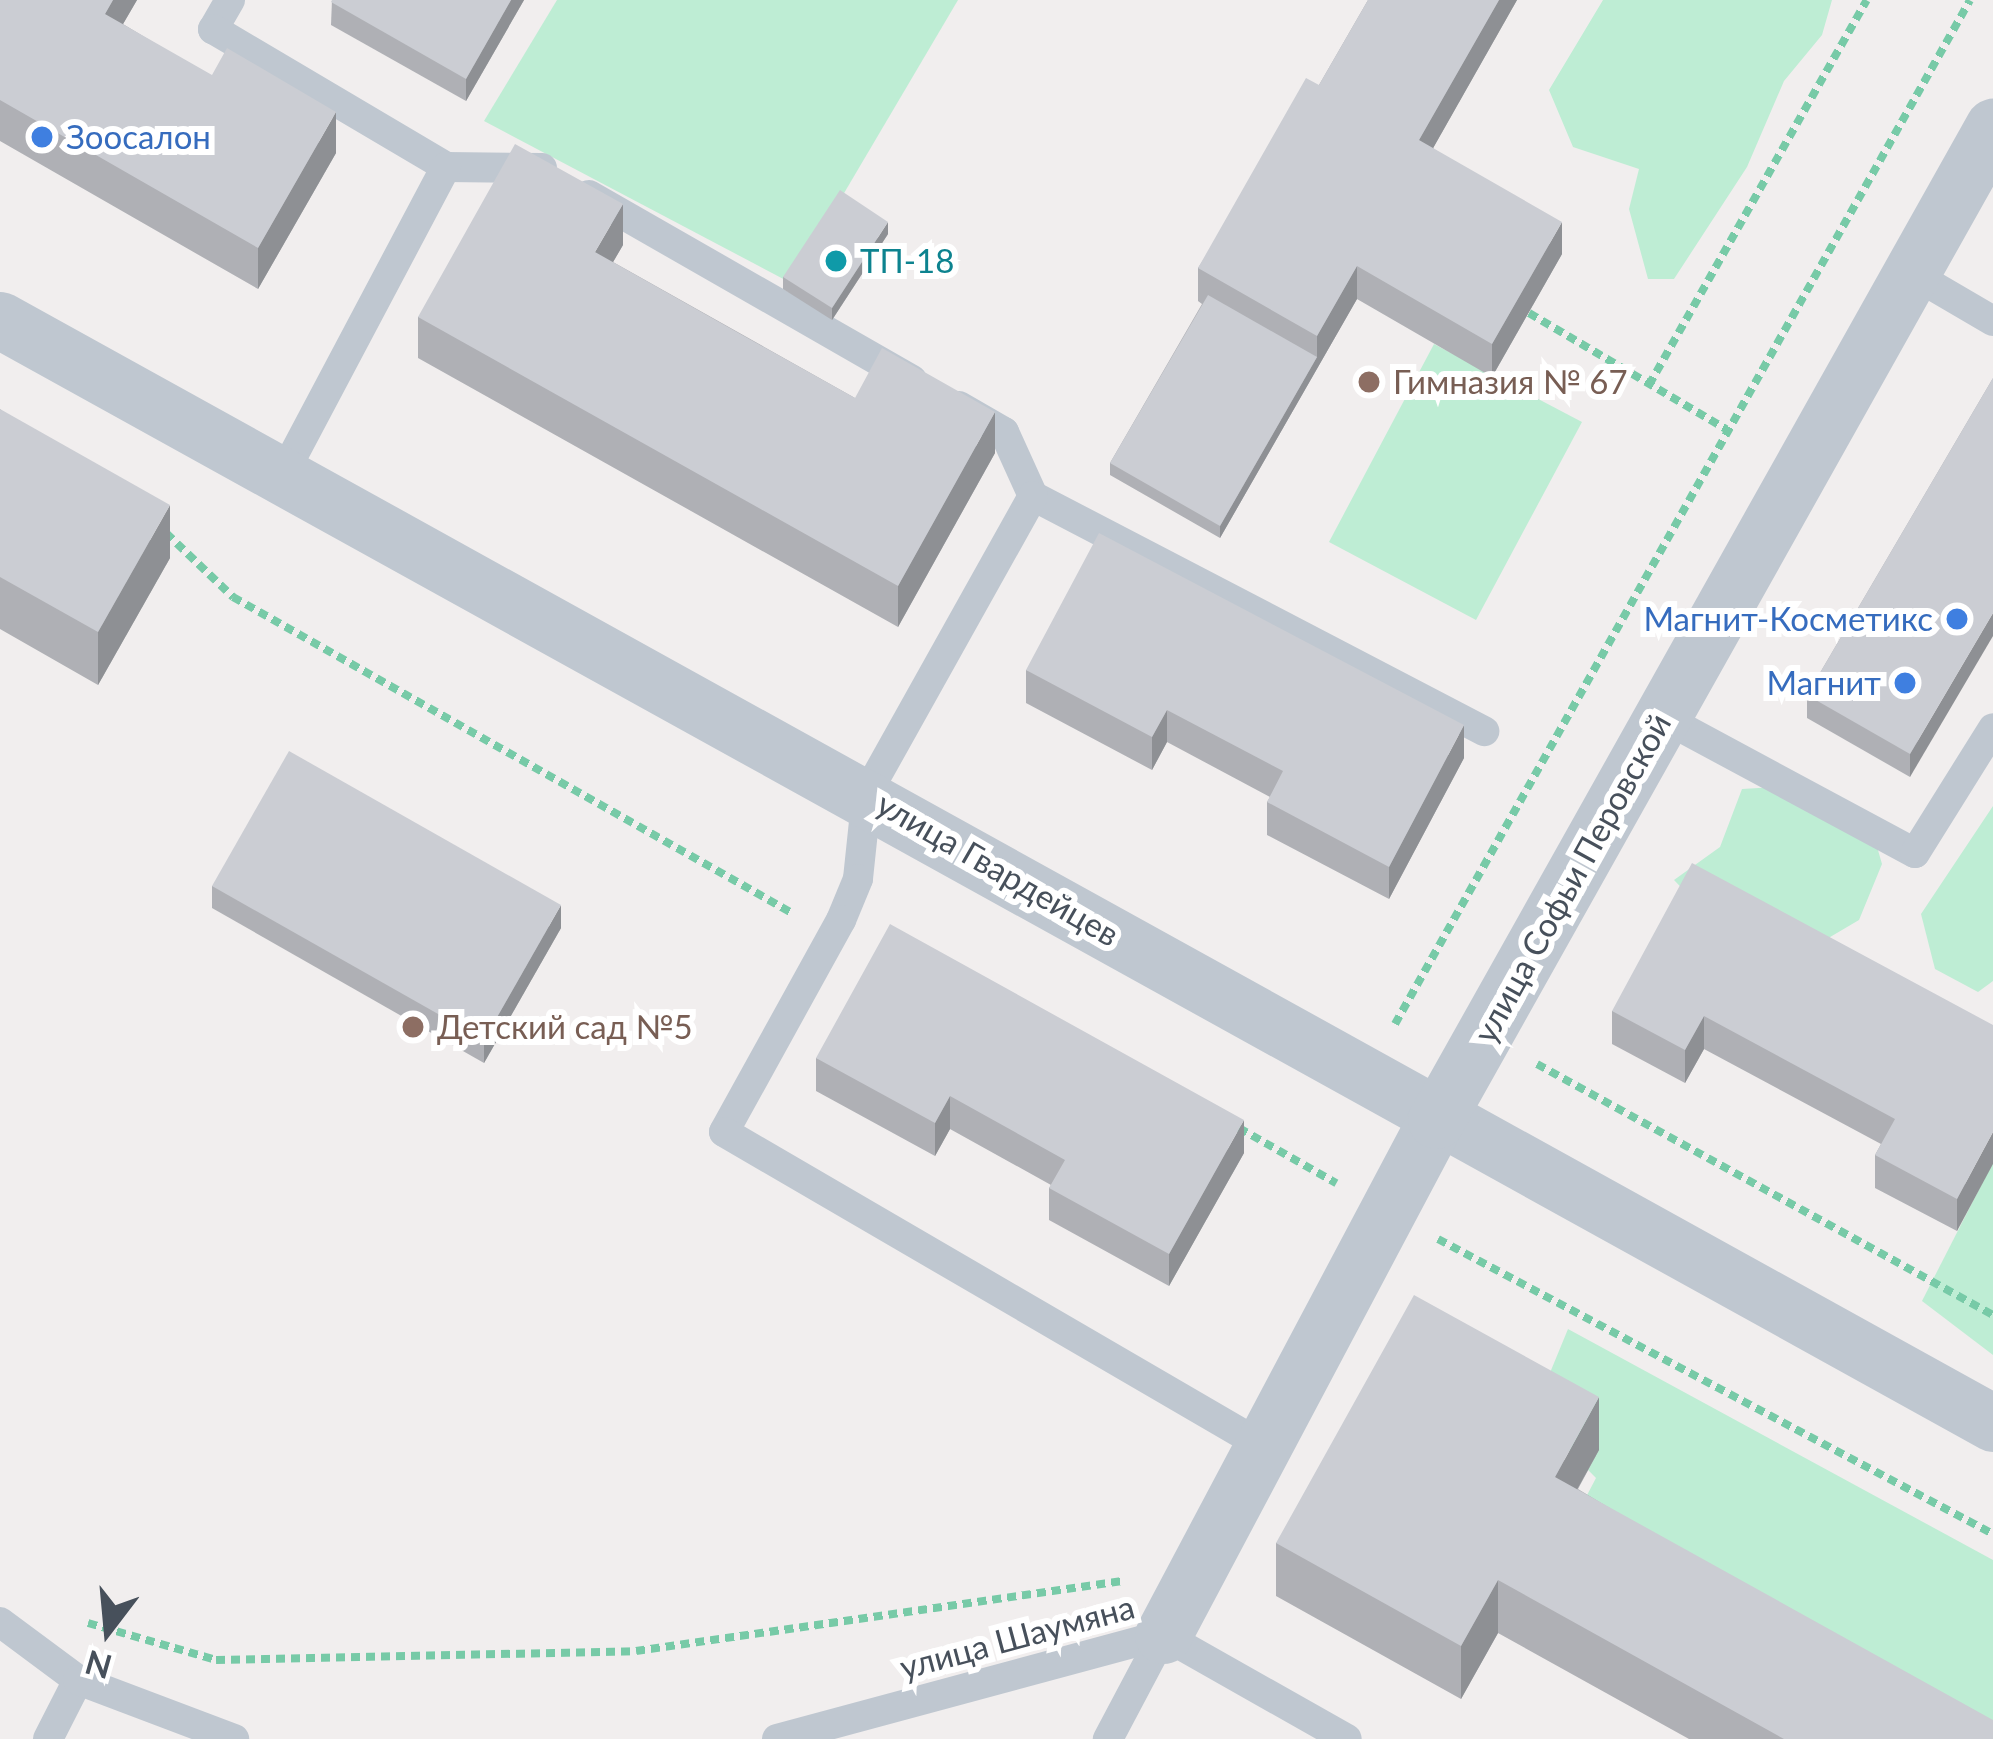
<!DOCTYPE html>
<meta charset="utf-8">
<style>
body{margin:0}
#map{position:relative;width:1993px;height:1739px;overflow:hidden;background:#f1eeee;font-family:Lato,sans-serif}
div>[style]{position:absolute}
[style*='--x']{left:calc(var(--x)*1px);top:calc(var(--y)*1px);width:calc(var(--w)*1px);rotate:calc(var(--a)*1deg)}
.green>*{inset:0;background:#beedd4}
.path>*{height:8px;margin-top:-4px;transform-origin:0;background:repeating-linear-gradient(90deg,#77caa7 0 9px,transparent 0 15px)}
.service>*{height:30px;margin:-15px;padding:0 15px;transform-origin:15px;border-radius:15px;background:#bfc7d0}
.minor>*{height:57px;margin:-28.5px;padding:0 28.5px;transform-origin:28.5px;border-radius:28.5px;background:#bfc7d0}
.wall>*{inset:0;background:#afb0b5}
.shaded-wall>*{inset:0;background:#8e9094}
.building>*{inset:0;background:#cbcdd3}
.dots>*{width:33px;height:33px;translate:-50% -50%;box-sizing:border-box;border:6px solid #fff;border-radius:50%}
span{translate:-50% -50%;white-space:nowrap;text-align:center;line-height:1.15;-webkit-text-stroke:12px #fff;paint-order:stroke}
.shop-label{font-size:33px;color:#366cbe}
.left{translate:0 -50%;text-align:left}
.right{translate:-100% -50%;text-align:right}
.culture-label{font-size:33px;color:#0d838f}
.education-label{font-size:33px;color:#785e54}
.street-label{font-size:33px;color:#47505b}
.north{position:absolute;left:48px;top:1571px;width:120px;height:120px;-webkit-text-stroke:9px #fff;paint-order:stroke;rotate:196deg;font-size:33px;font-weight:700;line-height:48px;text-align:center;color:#47505b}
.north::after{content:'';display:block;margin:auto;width:42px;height:54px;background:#47505b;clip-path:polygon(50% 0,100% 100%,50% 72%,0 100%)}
</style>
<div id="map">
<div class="green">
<i style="clip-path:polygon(557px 0,958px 0,791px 283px,484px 121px)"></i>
<i style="clip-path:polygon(1603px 0,1832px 0,1822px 35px,1784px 81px,1747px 167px,1674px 279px,1648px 279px,1629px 209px,1639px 169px,1573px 147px,1549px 90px)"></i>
<i style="clip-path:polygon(1434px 344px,1582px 422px,1476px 620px,1329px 542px)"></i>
<i style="clip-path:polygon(1810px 785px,1869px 819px,1882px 864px,1859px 920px,1786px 963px,1729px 937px,1674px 880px,1720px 847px,1742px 789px)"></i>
<i style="clip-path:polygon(1993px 806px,1993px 981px,1978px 992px,1935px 969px,1921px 914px)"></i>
<i style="clip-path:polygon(1993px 1162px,1993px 1355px,1922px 1301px)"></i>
<i style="clip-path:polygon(1568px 1329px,1993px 1560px,1993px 1739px,1564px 1539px,1596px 1478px,1533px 1414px)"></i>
</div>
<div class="path">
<i style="--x:1529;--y:313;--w:229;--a:30.5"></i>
<i style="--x:1649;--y:385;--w:442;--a:-60.5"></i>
<i style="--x:166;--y:533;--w:93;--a:43.7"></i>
<i style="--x:233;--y:597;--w:642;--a:29.48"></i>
<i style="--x:1395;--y:1024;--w:1174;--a:-60.68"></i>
<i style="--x:1537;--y:1064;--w:521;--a:28.83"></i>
<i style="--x:1239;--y:1128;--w:112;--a:29.6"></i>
<i style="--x:1438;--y:1239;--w:629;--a:27.99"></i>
<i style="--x:88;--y:1623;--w:133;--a:16.1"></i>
<i style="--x:216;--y:1660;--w:420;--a:-1.2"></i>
<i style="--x:636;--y:1651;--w:493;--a:-8.2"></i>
</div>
<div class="service">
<i style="--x:230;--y:0;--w:34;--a:120"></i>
<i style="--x:213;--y:29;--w:271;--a:30.6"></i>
<i style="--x:446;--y:167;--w:96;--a:0.6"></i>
<i style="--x:589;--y:195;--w:372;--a:29.8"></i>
<i style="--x:1911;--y:273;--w:95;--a:30.3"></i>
<i style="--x:959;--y:406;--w:52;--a:30"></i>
<i style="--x:1004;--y:432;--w:70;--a:65.6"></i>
<i style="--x:1033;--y:496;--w:509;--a:27.52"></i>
<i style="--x:279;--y:482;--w:357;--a:-62.1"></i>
<i style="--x:1033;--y:496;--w:340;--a:119.2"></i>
<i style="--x:867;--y:793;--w:86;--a:96"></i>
<i style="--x:858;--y:879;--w:44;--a:112.5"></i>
<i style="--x:841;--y:920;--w:242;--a:118.9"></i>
<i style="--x:724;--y:1132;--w:624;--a:30.22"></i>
<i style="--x:1662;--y:717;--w:287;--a:28.3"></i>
<i style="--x:1915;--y:853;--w:147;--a:-58"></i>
<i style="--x:0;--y:1622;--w:97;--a:36.6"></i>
<i style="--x:78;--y:1680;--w:66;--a:117"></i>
<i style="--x:1163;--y:1635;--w:211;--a:29.5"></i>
<i style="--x:78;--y:1680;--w:167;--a:20.7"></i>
<i style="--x:777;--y:1739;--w:400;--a:-15.1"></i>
<i style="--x:1163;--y:1635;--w:118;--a:117.9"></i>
</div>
<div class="minor">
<i style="--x:0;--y:320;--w:2278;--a:28.96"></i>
<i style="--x:1163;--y:1635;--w:583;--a:-62.07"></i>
<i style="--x:1436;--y:1120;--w:1139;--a:-60.71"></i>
</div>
<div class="wall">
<i style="clip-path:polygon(0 0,137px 0,123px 24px,336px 153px,258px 289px,0 141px)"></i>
<i style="clip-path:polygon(332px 0,524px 0,466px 101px,331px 25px)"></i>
<i style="clip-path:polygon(1368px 0,1517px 0,1433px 148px,1562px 254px,1492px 377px,1357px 299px,1220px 538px,1110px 475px,1110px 463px,1202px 304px,1198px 301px,1198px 268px,1319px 85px)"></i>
<i style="clip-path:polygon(888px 234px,832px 320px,783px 289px,783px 277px)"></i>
<i style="clip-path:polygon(623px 245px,613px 262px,855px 398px,995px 453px,898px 627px,418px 358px,418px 317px)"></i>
<i style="clip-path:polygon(1993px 378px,1910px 777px,1807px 718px,1807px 695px)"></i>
<i style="clip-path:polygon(0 409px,170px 558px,98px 685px,0 629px)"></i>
<i style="clip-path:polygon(1026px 670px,1464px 758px,1389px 899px,1267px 835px,1267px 802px,1270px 797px,1167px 742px,1152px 770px,1026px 703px)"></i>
<i style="clip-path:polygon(212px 886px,561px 928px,484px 1063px,212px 908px)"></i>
<i style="clip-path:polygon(1612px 1011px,1993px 1025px,1957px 1231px,1875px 1188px,1875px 1155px,1881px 1144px,1704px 1049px,1685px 1083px,1612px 1044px)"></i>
<i style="clip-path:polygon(816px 1058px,1244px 1153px,1169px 1286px,1049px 1220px,1049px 1188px,1051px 1185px,950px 1129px,935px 1156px,816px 1091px)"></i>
<i style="clip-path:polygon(1599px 1450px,1578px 1489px,1993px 1739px,1689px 1739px,1498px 1633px,1461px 1699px,1276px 1596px,1276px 1543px)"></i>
</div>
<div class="shaded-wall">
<i style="clip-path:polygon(113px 0,137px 0,105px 55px,105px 14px)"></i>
<i style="clip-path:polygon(511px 0,524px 0,466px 101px,466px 79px)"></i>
<i style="clip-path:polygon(1499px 0,1517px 0,1419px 173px,1419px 140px)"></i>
<i style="clip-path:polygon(336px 112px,336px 153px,258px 289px,258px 248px)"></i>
<i style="clip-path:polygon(623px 204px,623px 245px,595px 293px,595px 252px)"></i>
<i style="clip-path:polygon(888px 222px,888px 234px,832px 320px,832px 308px)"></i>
<i style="clip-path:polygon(1562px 222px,1562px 254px,1492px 377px,1492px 344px)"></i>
<i style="clip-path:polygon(1357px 266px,1357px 299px,1220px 538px,1220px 526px,1317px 357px,1317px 336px)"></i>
<i style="clip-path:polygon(995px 412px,995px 453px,898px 627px,898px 586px)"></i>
<i style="clip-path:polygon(170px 505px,170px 558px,98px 685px,98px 632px)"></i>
<i style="clip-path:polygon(1993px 613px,1993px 636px,1910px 777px,1910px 754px)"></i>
<i style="clip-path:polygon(1167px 710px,1167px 742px,1152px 770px,1152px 737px)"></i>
<i style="clip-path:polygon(1464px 725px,1464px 758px,1389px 899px,1389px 867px)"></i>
<i style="clip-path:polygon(561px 905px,561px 928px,484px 1063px,484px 1040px)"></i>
<i style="clip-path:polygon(1704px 1016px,1704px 1049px,1685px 1083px,1685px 1050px)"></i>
<i style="clip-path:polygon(950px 1096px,950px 1129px,935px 1156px,935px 1123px)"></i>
<i style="clip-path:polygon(1244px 1120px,1244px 1153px,1169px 1286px,1169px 1254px)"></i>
<i style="clip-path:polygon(1993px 1132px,1993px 1164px,1957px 1231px,1957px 1199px)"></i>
<i style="clip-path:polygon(1599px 1397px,1599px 1450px,1555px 1529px,1555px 1477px)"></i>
<i style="clip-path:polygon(1498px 1580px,1498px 1633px,1461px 1699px,1461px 1646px)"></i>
</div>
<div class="building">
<i style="clip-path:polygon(0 0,113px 0,105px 14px,212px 75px,227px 48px,336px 112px,258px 248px,0 100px)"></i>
<i style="clip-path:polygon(332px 0,511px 0,466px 79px,331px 2px)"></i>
<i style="clip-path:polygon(1368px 0,1499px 0,1419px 140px,1562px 222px,1492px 344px,1357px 266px,1317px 336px,1198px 268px,1306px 78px,1319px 85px)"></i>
<i style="clip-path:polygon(515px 144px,623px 204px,595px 252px,735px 331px,855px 398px,882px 348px,995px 412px,898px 586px,418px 317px)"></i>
<i style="clip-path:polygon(840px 190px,888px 222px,832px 308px,783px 277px)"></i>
<i style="clip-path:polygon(1208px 295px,1317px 357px,1220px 526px,1110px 463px)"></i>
<i style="clip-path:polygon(1993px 378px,1993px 613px,1910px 754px,1807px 695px)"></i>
<i style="clip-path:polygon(0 409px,170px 505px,98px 632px,0 577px)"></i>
<i style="clip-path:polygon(1099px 533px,1464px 725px,1389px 867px,1267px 802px,1283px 771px,1167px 710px,1152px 737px,1026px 670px)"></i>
<i style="clip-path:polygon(289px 751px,561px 905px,484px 1040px,212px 886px)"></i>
<i style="clip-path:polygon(1692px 863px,1993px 1025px,1993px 1132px,1957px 1199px,1875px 1155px,1895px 1119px,1704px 1016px,1685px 1050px,1612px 1011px)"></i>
<i style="clip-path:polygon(890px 924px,1244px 1120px,1169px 1254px,1049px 1188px,1065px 1160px,950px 1096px,935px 1123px,816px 1058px)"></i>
<i style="clip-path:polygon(1414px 1295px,1599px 1397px,1555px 1477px,1993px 1720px,1993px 1739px,1784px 1739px,1498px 1580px,1461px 1646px,1276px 1543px)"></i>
</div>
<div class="dots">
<i style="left:42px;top:137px;background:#3f7fe0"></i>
<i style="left:836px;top:261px;background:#0f9aa8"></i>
<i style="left:1369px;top:382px;background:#8d6e63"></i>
<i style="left:1957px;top:619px;background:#3f7fe0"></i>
<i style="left:1905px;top:683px;background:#3f7fe0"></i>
<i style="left:413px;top:1027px;background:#8d6e63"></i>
</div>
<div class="shop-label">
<span class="left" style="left:66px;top:137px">Зоосалон</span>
<span class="right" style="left:1933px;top:619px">Магнит-Косметикс</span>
<span class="right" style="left:1881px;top:683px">Магнит</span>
</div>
<div class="culture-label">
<span class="left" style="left:860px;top:261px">ТП-18</span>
</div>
<div class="education-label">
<span class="left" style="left:1393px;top:382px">Гимназия № 67</span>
<span class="left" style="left:437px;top:1027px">Детский сад №5</span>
</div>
<div class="street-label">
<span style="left:998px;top:869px;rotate:30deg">улица Гвардейцев</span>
<span style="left:1572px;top:878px;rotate:-61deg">улица Софьи Перовской</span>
<span style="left:1017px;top:1637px;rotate:-15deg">улица Шаумяна</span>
</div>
<div class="north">N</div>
</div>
